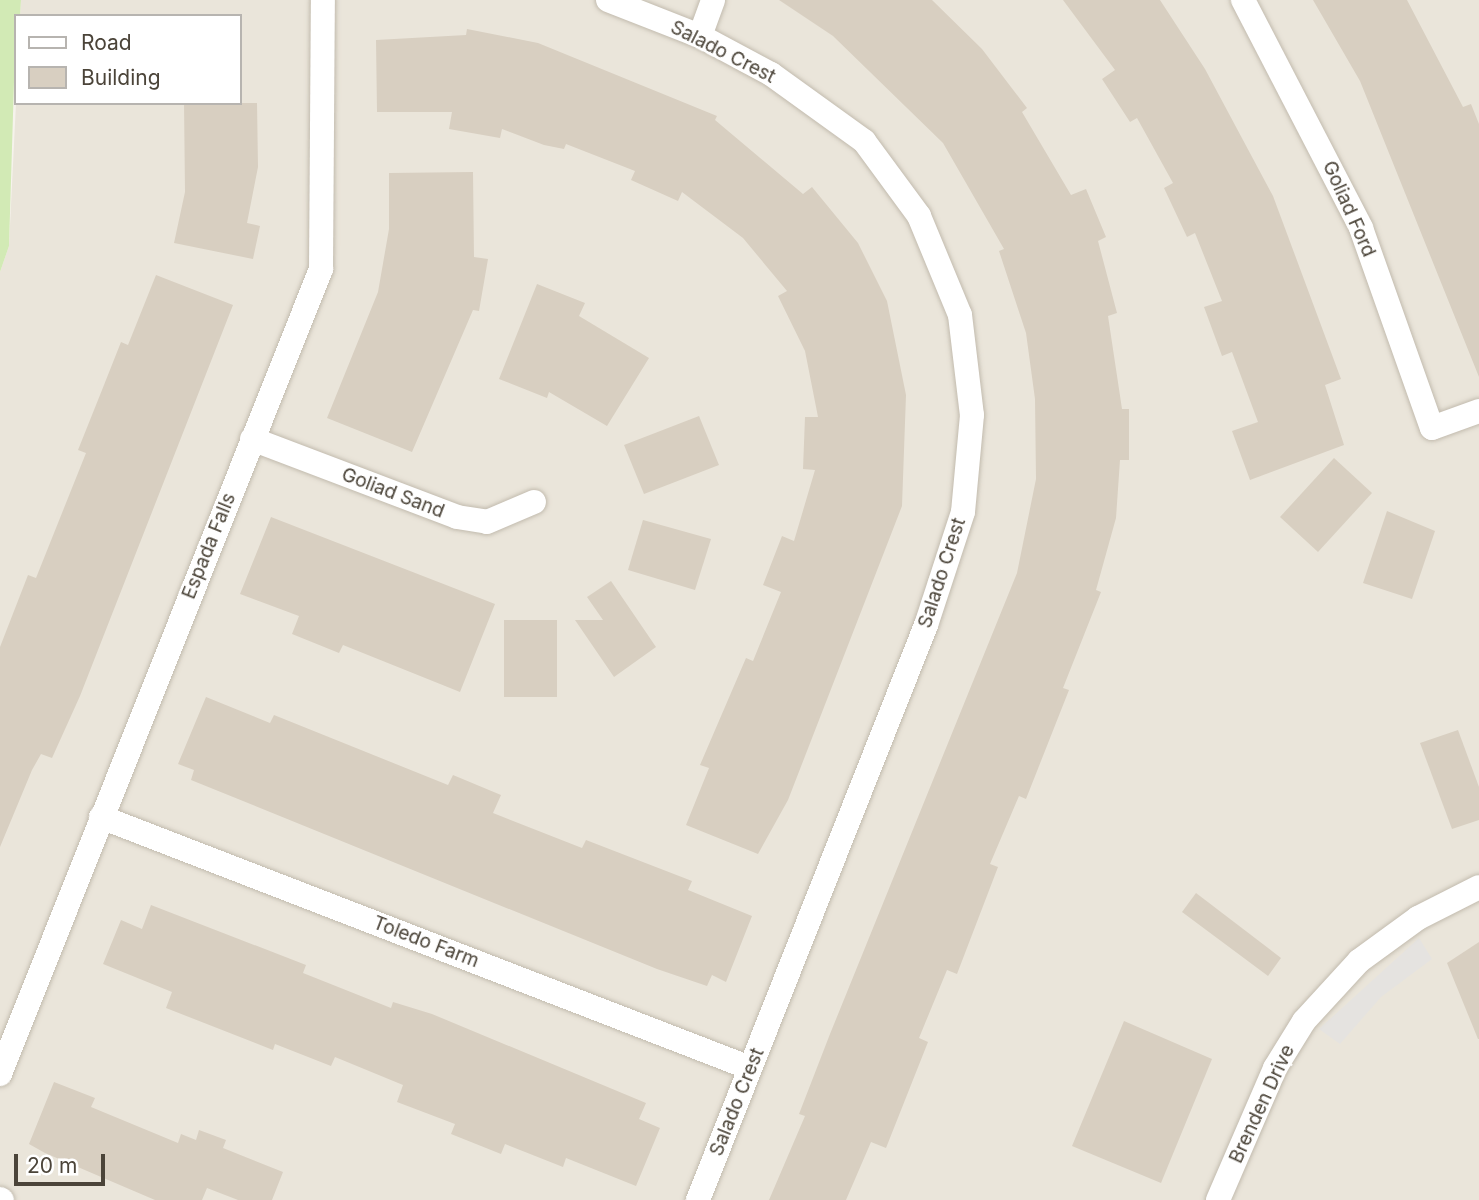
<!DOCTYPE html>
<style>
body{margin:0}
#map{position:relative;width:1479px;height:1200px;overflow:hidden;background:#f6f3ec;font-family:Inter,sans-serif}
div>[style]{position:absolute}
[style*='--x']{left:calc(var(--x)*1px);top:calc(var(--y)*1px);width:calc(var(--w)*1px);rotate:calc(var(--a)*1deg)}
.residential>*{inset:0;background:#eae5da}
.green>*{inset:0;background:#d2eab5}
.parking>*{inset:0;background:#e5e3e0}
.building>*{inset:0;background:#d8cfc1}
.roads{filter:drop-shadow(0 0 2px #c2bbae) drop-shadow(0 0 2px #c2bbae)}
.street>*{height:24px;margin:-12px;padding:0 12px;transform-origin:12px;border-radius:12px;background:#fff}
span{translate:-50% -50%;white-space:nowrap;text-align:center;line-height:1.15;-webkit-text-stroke:5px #fff;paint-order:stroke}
.street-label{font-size:19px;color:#4b4439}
.legend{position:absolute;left:14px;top:14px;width:228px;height:91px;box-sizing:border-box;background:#fff;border:2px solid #b7b4b0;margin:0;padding:9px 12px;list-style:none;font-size:21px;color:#4b4439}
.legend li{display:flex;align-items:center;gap:14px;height:35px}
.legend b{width:35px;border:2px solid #b7b4b0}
.scale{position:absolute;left:14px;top:1154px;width:91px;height:32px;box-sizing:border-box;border:4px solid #4b4439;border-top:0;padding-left:9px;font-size:21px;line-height:24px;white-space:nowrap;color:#4b4439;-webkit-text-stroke:5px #fff;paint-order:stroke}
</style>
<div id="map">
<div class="residential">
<i style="clip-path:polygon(21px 0,1479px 0,1479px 1200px,0 1200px,0 272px,9px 246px,16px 103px,240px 103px,240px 16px,20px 16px)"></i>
</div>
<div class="green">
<i style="clip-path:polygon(0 0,21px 0,20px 16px,16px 16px,9px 246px,0 272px)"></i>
</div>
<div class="parking">
<i style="clip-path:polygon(1419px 938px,1432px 959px,1381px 997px,1340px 1044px,1319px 1029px)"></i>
</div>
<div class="building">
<i style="clip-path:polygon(779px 0,932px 0,982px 49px,1027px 108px,1022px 112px,1071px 195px,1086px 189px,1106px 237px,1098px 241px,1117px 313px,1108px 316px,1122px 409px,1129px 409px,1129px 460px,1120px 460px,1116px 518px,1096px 590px,1101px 592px,1063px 688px,1069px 690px,1026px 799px,1019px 796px,990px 864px,998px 867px,957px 974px,947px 970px,919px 1038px,928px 1042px,886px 1148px,871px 1142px,846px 1200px,769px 1200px,805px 1116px,799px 1114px,830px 1034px,1017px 573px,1036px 479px,1035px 399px,1026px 333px,999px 251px,1004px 249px,943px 143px,833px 36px)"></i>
<i style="clip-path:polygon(1063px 0,1160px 0,1205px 69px,1273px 196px,1341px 379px,1325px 385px,1344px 445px,1250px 480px,1232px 431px,1258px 422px,1232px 352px,1222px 356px,1204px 307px,1222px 301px,1195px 233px,1187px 237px,1164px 188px,1173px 183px,1137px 118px,1130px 122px,1102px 79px,1115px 70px)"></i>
<i style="clip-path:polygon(1313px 0,1407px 0,1463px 107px,1471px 104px,1479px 124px,1479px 377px,1360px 81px)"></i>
<i style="clip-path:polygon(467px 29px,538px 43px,717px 116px,715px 120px,803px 194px,812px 187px,858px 243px,887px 301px,906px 395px,902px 506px,788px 800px,758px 854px,686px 825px,709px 768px,700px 765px,746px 658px,753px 661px,781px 592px,763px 585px,782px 536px,794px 541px,815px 470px,803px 469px,805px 417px,818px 417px,805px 351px,778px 296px,787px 291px,743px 238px,682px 192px,678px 201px,631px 180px,635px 171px,566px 144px,564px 149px,544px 145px,502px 129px,500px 138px,449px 129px,452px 112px,377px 112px,376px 40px,466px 35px)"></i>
<i style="clip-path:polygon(184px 103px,257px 103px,258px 167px,247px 223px,260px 226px,253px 259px,174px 243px,185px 192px)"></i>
<i style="clip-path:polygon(473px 172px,474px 257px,488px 259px,479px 311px,473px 310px,412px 452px,327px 418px,378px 292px,389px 229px,389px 173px)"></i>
<i style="clip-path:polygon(156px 275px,233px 305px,80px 696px,52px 758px,41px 754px,32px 770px,0 847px,0 647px,28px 575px,36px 578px,86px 453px,78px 450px,102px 390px,121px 342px,128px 345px)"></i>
<i style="clip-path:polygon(537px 284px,585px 303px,579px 316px,649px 358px,607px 426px,549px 392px,547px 398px,499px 379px)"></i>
<i style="clip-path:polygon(699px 416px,719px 465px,644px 494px,624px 445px)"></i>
<i style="clip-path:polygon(1334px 458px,1372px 493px,1318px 552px,1280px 517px)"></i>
<i style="clip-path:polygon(1387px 511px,1435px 531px,1412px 599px,1363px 583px)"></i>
<i style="clip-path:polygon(271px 517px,495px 604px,460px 692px,343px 645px,339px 653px,292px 634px,299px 616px,240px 594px)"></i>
<i style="clip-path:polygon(643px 520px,711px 539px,695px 590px,628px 570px)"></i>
<i style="clip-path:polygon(611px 581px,656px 647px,614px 677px,575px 620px,603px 620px,587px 597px)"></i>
<i style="clip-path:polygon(504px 620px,557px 620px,557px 697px,504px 697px)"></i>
<i style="clip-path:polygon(206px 697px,270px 723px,274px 715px,448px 785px,453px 775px,501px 795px,493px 813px,582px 848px,586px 840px,692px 881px,688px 890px,752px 916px,726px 982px,712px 975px,707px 986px,657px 969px,191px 780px,194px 770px,178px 764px)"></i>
<i style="clip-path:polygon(1458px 730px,1479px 787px,1479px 820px,1452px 829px,1420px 743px)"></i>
<i style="clip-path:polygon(1196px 893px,1281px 958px,1268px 976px,1182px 912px)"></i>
<i style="clip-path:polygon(151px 905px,306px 965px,303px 973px,391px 1008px,393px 1002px,432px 1014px,646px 1103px,639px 1119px,660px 1128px,636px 1186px,566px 1158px,563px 1167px,505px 1144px,501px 1154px,451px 1134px,455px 1124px,397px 1102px,403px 1085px,335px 1057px,331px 1066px,275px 1044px,273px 1050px,166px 1008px,172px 992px,103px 964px,121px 920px,142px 929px)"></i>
<i style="clip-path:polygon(1479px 942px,1479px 1039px,1478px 1039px,1447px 963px)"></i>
<i style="clip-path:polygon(1124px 1021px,1212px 1059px,1161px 1183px,1072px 1146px)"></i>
<i style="clip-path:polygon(54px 1082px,95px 1098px,91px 1107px,178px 1143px,181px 1134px,196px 1140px,199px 1130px,226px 1140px,223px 1148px,283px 1172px,272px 1200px,238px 1200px,207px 1188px,202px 1200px,155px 1200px,45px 1153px,29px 1144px)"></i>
</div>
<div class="roads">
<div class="street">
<i style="--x:608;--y:0;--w:99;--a:21.4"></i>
<i style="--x:700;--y:36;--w:81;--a:28.2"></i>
<i style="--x:771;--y:74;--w:115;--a:35.8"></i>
<i style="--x:864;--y:141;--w:93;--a:53.7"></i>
<i style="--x:919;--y:216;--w:107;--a:67.5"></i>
<i style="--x:960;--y:315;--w:101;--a:83.2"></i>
<i style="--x:972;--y:415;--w:97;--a:95.3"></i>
<i style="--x:963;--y:512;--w:119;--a:108.1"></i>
<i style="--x:926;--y:625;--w:619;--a:111.63"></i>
<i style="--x:1243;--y:0;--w:257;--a:62.6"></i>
<i style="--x:1361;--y:228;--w:212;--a:70.5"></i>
<i style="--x:1432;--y:428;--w:50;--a:-19.9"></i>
<i style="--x:700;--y:36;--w:38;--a:-70"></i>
<i style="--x:252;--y:439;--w:219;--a:20.8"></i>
<i style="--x:457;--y:517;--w:30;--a:9"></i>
<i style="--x:487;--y:522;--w:51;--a:-23.1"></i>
<i style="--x:101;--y:817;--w:696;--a:21.14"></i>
<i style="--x:0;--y:1074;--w:867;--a:-68.26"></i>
<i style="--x:321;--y:269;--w:269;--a:-89.6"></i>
<i style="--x:0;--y:1199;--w:2;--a:27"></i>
<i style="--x:1218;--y:1200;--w:144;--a:-66.6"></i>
<i style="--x:1275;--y:1068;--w:55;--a:-58.3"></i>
<i style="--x:1304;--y:1021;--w:81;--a:-47.5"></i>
<i style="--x:1359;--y:961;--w:73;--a:-36.1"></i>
<i style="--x:1418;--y:918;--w:68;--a:-26.9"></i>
</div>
</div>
<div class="street-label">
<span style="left:723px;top:52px;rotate:27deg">Salado Crest</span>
<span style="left:1349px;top:209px;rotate:66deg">Goliad Ford</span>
<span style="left:393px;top:493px;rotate:21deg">Goliad Sand</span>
<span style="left:209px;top:546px;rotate:-68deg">Espada Falls</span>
<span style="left:942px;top:573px;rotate:-72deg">Salado Crest</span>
<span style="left:426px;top:942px;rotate:21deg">Toledo Farm</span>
<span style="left:737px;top:1102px;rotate:-68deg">Salado Crest</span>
<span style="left:1262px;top:1104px;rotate:-65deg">Brenden Drive</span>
</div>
<ul class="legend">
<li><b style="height:9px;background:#fff"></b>Road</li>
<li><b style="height:19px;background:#d8cfc1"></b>Building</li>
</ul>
<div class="scale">20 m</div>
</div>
